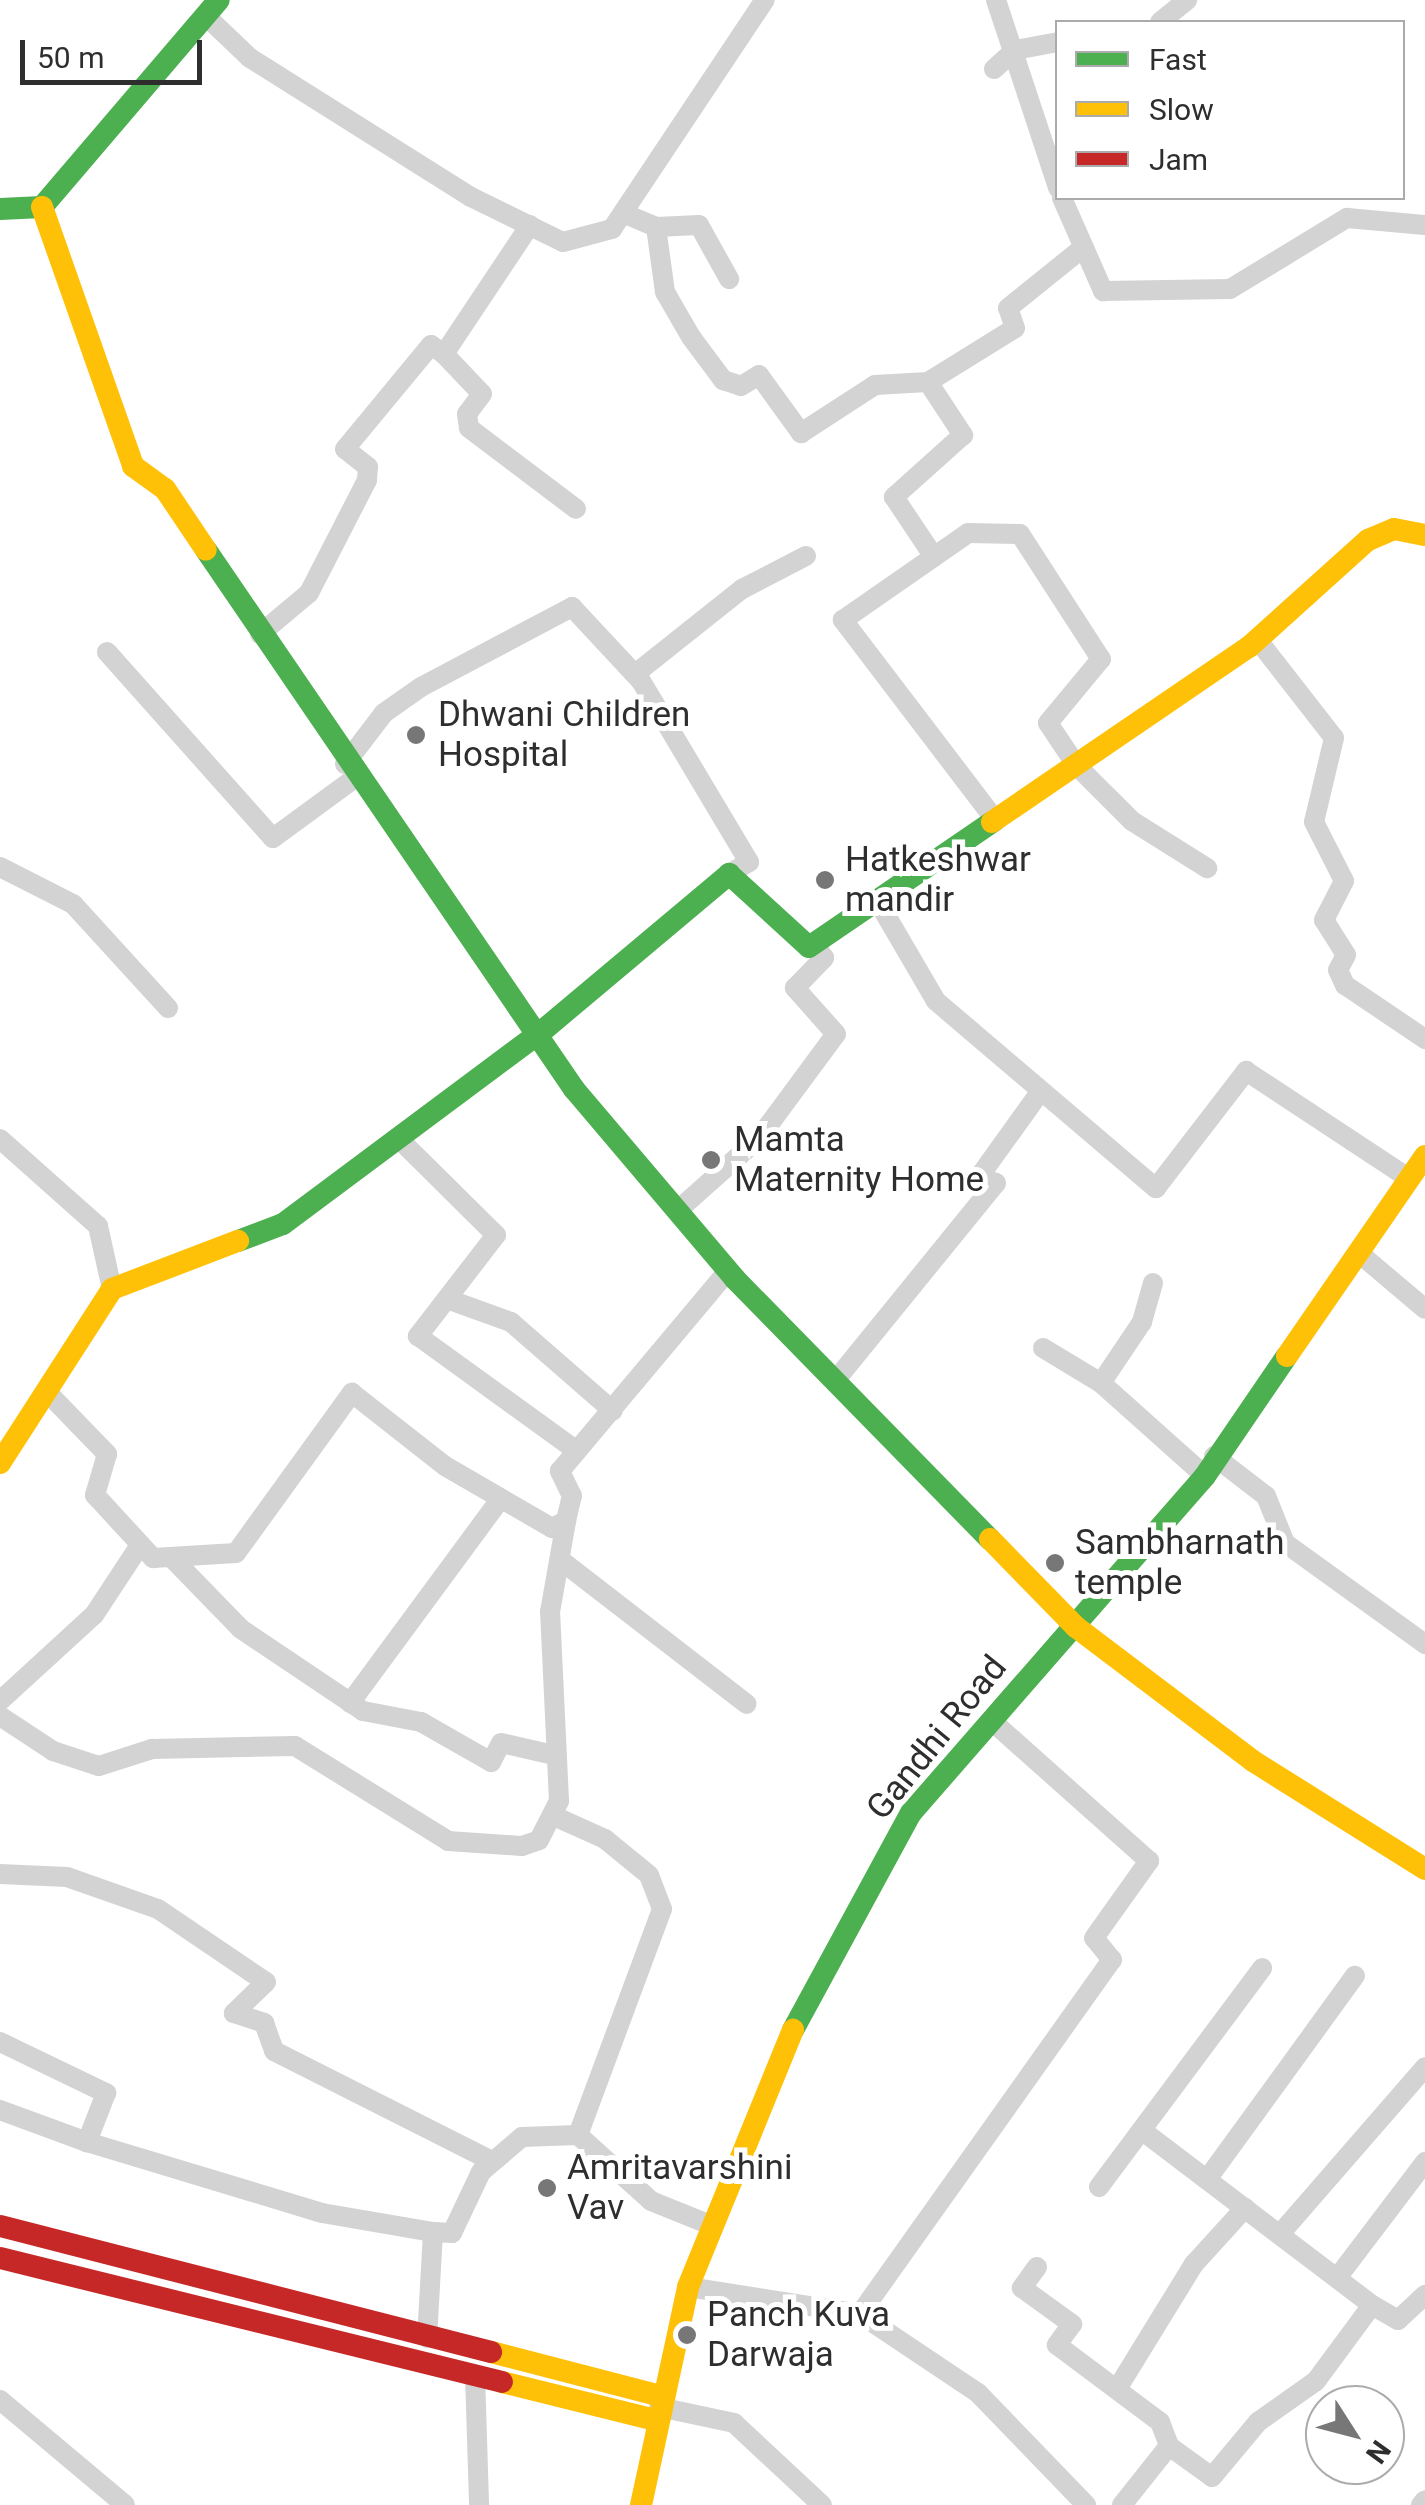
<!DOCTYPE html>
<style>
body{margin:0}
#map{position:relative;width:1425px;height:2505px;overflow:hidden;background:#fff;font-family:Roboto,sans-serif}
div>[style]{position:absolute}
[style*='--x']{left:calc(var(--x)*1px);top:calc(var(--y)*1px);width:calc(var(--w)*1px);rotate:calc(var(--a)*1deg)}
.street>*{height:20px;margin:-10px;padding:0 10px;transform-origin:10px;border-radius:10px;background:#d3d3d3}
.fast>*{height:22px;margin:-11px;padding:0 11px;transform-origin:11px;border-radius:11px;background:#4caf50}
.slow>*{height:22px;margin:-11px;padding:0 11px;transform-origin:11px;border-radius:11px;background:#ffc107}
.jam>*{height:22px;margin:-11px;padding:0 11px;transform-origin:11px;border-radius:11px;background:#c62828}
.dots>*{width:28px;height:28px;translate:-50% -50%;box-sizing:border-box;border:5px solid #fff;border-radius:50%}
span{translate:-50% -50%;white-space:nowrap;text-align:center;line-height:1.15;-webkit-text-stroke:10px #fff;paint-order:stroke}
.poi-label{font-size:35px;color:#2e2e2e}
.left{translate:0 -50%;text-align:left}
.street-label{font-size:35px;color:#2e2e2e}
.legend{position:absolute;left:1055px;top:20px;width:350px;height:180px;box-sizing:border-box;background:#fff;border:2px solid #ababab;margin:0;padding:12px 18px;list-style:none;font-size:30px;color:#2e2e2e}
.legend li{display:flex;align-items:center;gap:20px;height:50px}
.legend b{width:50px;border:2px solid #ababab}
.north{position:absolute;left:1305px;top:2385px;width:100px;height:100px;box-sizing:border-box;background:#fff;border:2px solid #ababab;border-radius:50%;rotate:126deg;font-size:28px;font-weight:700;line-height:40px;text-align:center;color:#2e2e2e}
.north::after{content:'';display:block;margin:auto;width:35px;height:45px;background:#777;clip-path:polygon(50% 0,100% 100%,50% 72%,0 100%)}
.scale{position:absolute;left:20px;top:40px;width:182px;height:45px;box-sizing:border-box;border:5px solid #2e2e2e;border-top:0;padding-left:12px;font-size:30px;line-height:35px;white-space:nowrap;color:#2e2e2e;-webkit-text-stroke:8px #fff;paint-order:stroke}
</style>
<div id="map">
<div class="street">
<i style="--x:996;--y:0;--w:198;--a:71.7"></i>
<i style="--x:208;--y:18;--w:58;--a:43.6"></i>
<i style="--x:250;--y:58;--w:261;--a:32.2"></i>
<i style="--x:471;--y:197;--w:102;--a:26.1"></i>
<i style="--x:563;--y:242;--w:51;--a:-14.9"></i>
<i style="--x:612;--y:229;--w:275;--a:-56.3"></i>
<i style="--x:1160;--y:22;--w:35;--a:-39"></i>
<i style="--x:994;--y:69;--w:28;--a:-42"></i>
<i style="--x:1015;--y:50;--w:44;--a:-10.5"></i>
<i style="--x:1062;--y:198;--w:102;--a:66.2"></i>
<i style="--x:1103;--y:291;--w:127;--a:-0.9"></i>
<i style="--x:1230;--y:289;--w:137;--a:-31.3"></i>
<i style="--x:1347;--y:218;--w:78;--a:5.1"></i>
<i style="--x:623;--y:213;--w:36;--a:23"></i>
<i style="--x:656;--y:227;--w:43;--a:-2.7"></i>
<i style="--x:699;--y:225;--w:62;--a:60.9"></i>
<i style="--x:656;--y:227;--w:66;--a:82.1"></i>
<i style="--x:665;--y:292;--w:52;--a:60"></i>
<i style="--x:691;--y:337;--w:54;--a:53.3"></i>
<i style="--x:723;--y:380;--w:19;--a:18"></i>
<i style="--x:741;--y:386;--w:21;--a:-31"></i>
<i style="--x:759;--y:375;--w:72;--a:54.1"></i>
<i style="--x:801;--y:433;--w:88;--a:-33"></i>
<i style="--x:875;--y:385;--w:53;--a:-3.2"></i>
<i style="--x:928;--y:382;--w:102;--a:-31.8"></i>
<i style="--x:1015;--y:328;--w:21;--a:-109"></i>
<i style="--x:1008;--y:308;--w:97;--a:-38.8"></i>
<i style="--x:444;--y:354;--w:55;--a:46.5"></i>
<i style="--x:482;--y:394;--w:25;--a:127"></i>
<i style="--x:467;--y:414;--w:14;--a:82"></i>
<i style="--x:469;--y:428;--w:134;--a:37.1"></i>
<i style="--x:928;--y:382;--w:64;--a:56.6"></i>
<i style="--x:963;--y:435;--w:93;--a:138.1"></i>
<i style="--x:894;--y:497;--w:72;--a:56.3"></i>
<i style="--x:260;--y:634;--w:64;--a:-39.9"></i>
<i style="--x:309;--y:593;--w:127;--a:-62.8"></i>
<i style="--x:367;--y:480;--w:13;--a:-86"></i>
<i style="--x:368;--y:467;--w:29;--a:-142"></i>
<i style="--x:345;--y:449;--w:135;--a:-50.4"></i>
<i style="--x:431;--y:345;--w:16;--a:35"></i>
<i style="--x:444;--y:354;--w:155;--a:-56.3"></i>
<i style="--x:1257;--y:639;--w:125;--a:52.1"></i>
<i style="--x:1334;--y:738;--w:86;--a:103.4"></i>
<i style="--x:1314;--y:822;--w:66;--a:63"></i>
<i style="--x:1344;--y:881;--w:44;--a:117.1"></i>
<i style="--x:1324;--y:920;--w:41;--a:57.8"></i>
<i style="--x:1346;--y:955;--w:17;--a:118"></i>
<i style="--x:1338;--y:970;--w:17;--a:65"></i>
<i style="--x:1345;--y:985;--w:97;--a:34"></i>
<i style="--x:107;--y:652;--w:249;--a:48.3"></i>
<i style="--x:273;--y:838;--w:102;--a:-36.2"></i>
<i style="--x:635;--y:674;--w:137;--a:-38.5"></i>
<i style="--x:742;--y:589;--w:72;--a:-27.3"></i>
<i style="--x:345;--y:764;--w:64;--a:-52.6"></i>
<i style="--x:384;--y:713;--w:45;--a:-35.1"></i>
<i style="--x:421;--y:687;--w:171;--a:-27.9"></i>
<i style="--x:572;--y:607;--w:101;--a:47"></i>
<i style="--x:641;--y:681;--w:211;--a:59.2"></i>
<i style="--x:749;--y:862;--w:23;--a:149"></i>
<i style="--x:996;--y:821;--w:253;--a:-127.3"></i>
<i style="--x:843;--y:620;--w:152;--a:-34.8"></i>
<i style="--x:968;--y:533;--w:52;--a:1.1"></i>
<i style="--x:1020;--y:534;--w:149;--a:57.1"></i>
<i style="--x:1101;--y:659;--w:83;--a:129.6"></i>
<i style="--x:1048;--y:723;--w:50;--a:56.3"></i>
<i style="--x:1076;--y:765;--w:79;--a:45"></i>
<i style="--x:1132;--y:821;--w:89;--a:32.1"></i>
<i style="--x:0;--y:867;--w:82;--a:26.9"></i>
<i style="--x:73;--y:904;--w:141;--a:47.6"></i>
<i style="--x:877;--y:900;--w:117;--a:59.7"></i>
<i style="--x:936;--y:1001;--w:289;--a:40.4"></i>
<i style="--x:1156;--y:1188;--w:148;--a:-52.4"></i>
<i style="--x:1246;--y:1071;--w:196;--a:33.4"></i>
<i style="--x:398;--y:1138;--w:138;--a:44.7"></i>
<i style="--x:496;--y:1235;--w:128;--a:127.7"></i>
<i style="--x:418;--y:1336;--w:196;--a:35.9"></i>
<i style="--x:0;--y:1139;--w:131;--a:41.6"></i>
<i style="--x:98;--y:1226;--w:65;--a:77.5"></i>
<i style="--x:677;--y:1211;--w:110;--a:-41.7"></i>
<i style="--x:759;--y:1138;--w:129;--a:-53.5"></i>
<i style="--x:836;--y:1034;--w:62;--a:-131.7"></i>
<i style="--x:795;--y:988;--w:42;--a:-46"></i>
<i style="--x:824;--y:958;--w:17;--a:-126"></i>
<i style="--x:1360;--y:1254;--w:85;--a:40.2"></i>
<i style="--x:1153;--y:1283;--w:41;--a:105.8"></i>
<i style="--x:1142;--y:1322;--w:73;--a:123.9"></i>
<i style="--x:1101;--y:1383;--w:140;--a:41.8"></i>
<i style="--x:447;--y:1299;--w:68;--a:19.8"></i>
<i style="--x:511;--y:1322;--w:135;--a:41.1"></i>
<i style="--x:1043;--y:1348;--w:68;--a:31.1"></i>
<i style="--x:835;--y:1381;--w:255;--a:-50.9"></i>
<i style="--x:996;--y:1183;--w:18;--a:-161"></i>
<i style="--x:979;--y:1177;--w:101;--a:-54.3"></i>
<i style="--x:46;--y:1391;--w:88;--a:45.9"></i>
<i style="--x:107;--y:1454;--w:43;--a:106.3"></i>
<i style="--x:95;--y:1495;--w:86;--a:47.4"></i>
<i style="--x:153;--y:1558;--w:83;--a:-3.4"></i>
<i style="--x:236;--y:1553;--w:198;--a:-54.1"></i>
<i style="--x:352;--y:1393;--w:118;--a:38.1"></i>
<i style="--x:445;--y:1466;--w:124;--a:30.1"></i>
<i style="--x:552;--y:1528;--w:16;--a:-27"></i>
<i style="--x:566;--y:1521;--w:26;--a:-77"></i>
<i style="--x:572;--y:1496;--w:28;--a:-116"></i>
<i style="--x:560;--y:1471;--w:261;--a:-50"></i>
<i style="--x:1214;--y:1456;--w:66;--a:37.6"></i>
<i style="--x:1266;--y:1496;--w:51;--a:68"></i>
<i style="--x:1285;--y:1543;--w:173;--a:35.8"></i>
<i style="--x:171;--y:1557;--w:100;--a:45.8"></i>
<i style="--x:241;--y:1629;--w:147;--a:33.9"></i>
<i style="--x:363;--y:1711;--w:59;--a:10.7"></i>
<i style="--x:421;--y:1722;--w:81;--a:29.7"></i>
<i style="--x:491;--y:1762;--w:21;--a:-62"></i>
<i style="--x:501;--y:1743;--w:54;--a:12.8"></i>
<i style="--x:563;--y:1562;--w:232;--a:37.7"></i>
<i style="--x:0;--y:1701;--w:127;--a:-42.5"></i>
<i style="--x:94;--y:1615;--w:80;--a:-56.7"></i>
<i style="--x:350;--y:1703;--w:251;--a:-53.6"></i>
<i style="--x:0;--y:1716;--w:64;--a:33.4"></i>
<i style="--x:53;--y:1751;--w:48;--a:18.1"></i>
<i style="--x:99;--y:1766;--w:56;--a:-17.8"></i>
<i style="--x:152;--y:1749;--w:143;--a:-1.2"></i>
<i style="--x:295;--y:1746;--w:180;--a:31.8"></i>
<i style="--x:448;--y:1841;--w:74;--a:3.9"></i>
<i style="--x:522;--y:1846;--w:18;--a:-19"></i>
<i style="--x:539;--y:1840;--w:44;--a:-62.9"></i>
<i style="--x:559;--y:1801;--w:189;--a:-92.7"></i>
<i style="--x:550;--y:1612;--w:92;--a:-80"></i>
<i style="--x:0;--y:1874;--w:67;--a:2.6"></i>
<i style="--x:67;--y:1877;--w:96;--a:19.4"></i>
<i style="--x:158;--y:1909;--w:130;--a:34.1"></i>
<i style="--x:266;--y:1982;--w:45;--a:135.9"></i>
<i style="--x:234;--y:2013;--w:32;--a:18"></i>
<i style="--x:264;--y:2023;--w:30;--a:70"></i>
<i style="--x:274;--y:2051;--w:244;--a:26.8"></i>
<i style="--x:0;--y:2042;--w:118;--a:25.7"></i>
<i style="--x:106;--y:2093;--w:53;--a:111.2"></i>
<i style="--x:87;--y:2142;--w:93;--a:-159.8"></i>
<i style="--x:578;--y:2135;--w:98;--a:42.1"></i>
<i style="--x:651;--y:2201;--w:67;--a:22"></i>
<i style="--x:87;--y:2142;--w:245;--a:16.8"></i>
<i style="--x:322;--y:2213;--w:113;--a:9.7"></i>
<i style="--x:433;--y:2232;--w:106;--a:93.2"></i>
<i style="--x:1208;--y:2178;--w:250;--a:-54"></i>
<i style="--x:1099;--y:2187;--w:273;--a:-53.3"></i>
<i style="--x:433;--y:2232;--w:19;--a:3"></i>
<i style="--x:452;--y:2233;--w:68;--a:-64.6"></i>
<i style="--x:481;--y:2172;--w:54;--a:-40.5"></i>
<i style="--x:522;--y:2137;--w:56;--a:-2"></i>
<i style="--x:578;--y:2135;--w:241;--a:-69.6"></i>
<i style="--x:662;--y:1909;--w:36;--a:-111"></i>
<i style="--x:649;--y:1875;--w:57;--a:-140.7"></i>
<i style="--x:605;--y:1839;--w:54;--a:-155.8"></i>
<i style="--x:1280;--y:2234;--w:221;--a:-49"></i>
<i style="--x:1037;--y:2267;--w:26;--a:126"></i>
<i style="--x:1022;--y:2288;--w:62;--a:35.8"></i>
<i style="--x:1072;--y:2324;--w:26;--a:126"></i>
<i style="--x:1057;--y:2345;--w:129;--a:36.8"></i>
<i style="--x:1160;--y:2422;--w:26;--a:69"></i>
<i style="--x:1337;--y:2278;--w:146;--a:-52.8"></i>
<i style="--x:688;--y:2287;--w:174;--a:8.9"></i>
<i style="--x:860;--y:2314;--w:142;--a:33.8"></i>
<i style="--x:978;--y:2393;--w:156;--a:46"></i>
<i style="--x:1372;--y:2305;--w:30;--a:30"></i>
<i style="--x:1398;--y:2320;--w:37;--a:-43"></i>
<i style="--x:860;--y:2314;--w:435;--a:-54.6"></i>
<i style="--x:1112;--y:1960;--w:28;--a:-129"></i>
<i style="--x:1094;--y:1938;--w:95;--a:-54.5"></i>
<i style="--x:1149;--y:1861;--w:210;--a:-138.3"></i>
<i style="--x:475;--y:2375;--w:130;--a:88.2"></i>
<i style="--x:1117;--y:2389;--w:147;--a:-58.4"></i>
<i style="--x:1194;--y:2264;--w:76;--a:-47.7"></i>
<i style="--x:0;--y:2400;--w:163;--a:40"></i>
<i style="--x:659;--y:2407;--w:77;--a:12"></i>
<i style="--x:734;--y:2423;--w:120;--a:43"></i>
<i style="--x:1122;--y:2505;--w:75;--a:-51.5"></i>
<i style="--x:1169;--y:2446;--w:53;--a:35.8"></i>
<i style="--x:1212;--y:2477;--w:72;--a:-50.1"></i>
<i style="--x:1258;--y:2422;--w:71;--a:-35.3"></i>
<i style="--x:1316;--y:2381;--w:94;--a:-53.6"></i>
<i style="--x:1372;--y:2305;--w:285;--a:-142.8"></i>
<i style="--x:1421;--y:2505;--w:6;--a:-51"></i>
</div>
<div class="fast">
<i style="--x:0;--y:209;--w:42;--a:-2.7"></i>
<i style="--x:42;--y:207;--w:272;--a:-49.5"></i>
<i style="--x:206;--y:550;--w:653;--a:55.68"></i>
<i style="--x:574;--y:1089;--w:249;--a:49.7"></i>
<i style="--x:735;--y:1279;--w:364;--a:45.6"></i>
<i style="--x:238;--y:1241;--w:48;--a:-20.7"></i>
<i style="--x:283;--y:1224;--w:322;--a:-36.7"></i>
<i style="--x:541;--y:1032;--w:246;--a:-40"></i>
<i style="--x:729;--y:874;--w:108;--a:42.4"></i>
<i style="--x:809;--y:947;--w:222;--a:-34.3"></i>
<i style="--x:793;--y:2030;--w:247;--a:-61.5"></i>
<i style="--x:911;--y:1813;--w:447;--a:-48.9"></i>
<i style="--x:1205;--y:1476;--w:145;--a:-55.7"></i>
</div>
<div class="slow">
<i style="--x:42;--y:207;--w:275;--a:70.6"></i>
<i style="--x:133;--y:466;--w:39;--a:36"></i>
<i style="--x:165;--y:489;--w:73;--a:56.1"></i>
<i style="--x:992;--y:822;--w:311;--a:-34.3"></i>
<i style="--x:1249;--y:647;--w:160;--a:-42"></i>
<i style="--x:1368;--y:540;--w:28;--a:-23"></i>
<i style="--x:1394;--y:529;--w:32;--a:11"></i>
<i style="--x:1287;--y:1356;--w:243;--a:-55.4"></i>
<i style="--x:0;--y:1463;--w:207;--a:-57.2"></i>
<i style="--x:112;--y:1289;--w:135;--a:-20.9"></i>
<i style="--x:990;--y:1539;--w:123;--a:45.7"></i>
<i style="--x:1076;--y:1627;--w:222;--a:37.1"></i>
<i style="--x:1253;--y:1761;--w:203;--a:32.1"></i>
<i style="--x:491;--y:2352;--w:176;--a:14.5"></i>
<i style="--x:502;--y:2382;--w:158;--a:13.9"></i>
<i style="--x:641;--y:2505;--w:223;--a:-77.8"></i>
<i style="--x:688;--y:2287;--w:278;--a:-67.8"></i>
</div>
<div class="jam">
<i style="--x:0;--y:2226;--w:507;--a:14.39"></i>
<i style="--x:0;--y:2258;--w:517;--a:13.87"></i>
</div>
<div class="dots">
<i style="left:416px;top:735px;background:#777"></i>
<i style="left:825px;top:880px;background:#777"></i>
<i style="left:711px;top:1160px;background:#777"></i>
<i style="left:1055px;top:1563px;background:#777"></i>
<i style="left:547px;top:2188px;background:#777"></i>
<i style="left:687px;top:2335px;background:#777"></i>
</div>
<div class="poi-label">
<span class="left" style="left:438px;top:735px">Dhwani Children<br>Hospital</span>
<span class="left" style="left:845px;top:880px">Hatkeshwar<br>mandir</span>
<span class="left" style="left:734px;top:1160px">Mamta<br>Maternity Home</span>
<span class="left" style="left:1075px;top:1563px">Sambharnath<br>temple</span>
<span class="left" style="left:567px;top:2188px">Amritavarshini<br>Vav</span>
<span class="left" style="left:707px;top:2335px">Panch Kuva<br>Darwaja</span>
</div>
<div class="street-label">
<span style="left:937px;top:1738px;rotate:-51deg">Gandhi Road</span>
</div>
<ul class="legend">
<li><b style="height:12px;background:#4caf50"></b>Fast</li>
<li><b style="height:12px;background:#ffc107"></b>Slow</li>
<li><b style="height:12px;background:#c62828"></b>Jam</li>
</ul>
<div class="north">N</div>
<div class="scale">50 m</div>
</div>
